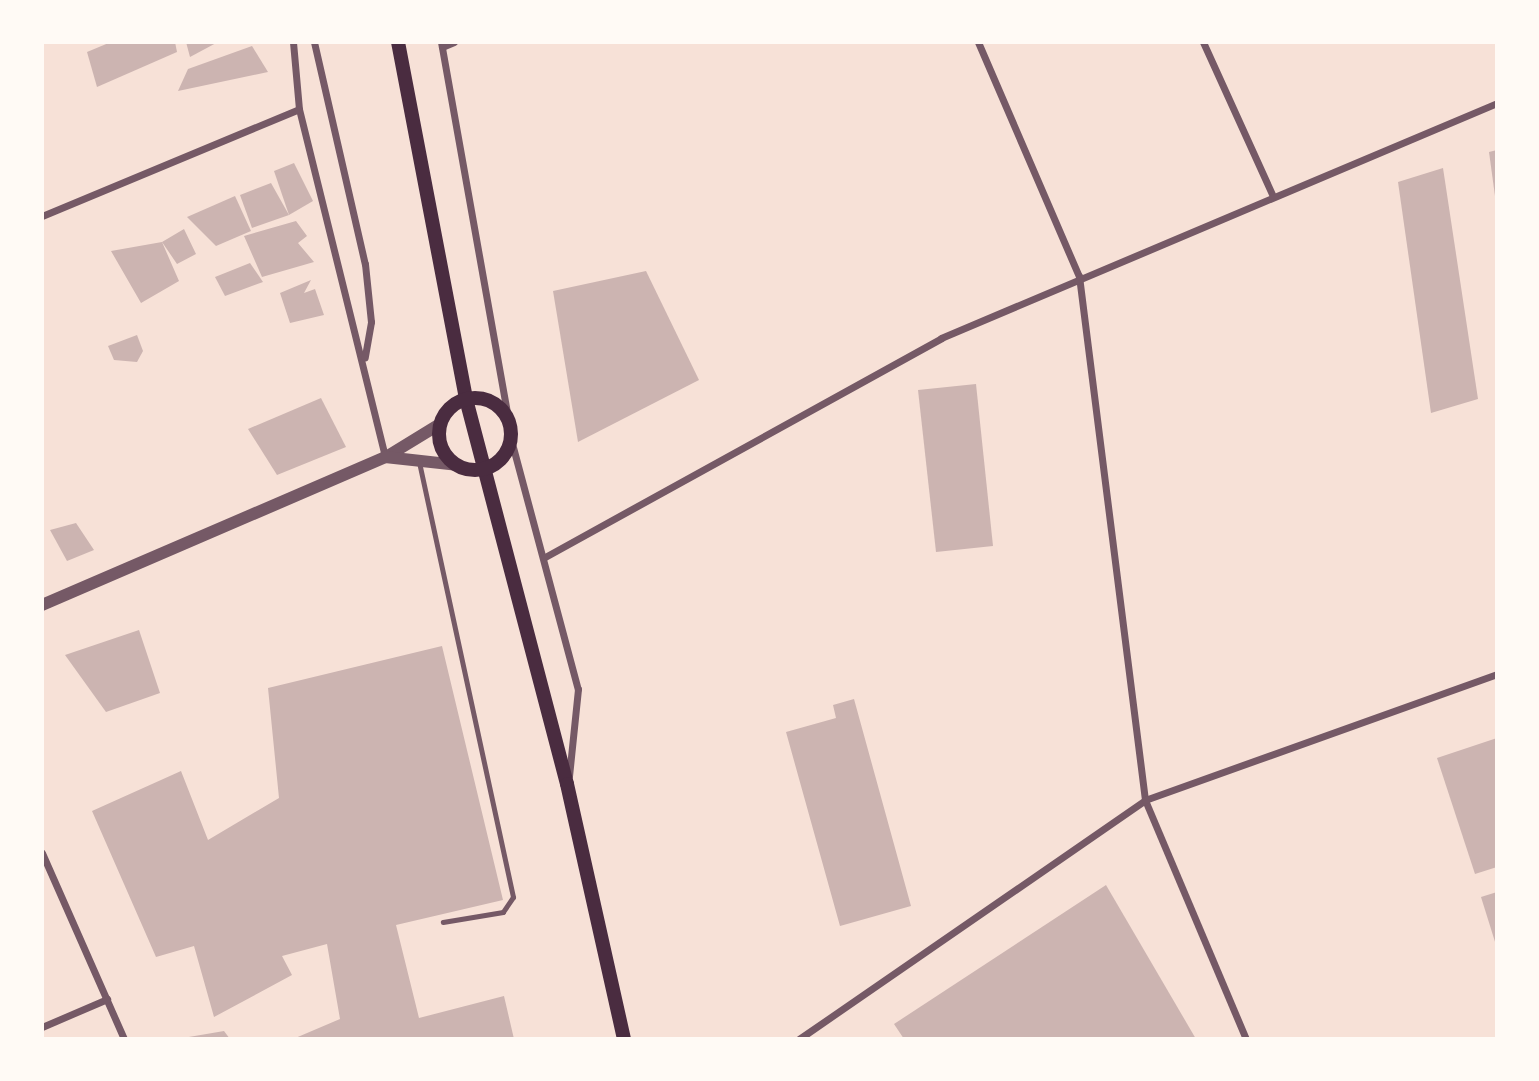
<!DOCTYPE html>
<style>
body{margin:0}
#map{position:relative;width:1539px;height:1081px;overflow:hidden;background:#f7e1d7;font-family:"Space Grotesk",sans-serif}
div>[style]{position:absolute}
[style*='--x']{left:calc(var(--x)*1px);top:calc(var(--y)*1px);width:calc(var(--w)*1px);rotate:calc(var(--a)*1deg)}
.building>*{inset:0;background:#ccb4b1}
.service>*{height:5px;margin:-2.5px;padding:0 2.5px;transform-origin:2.5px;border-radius:2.5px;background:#755966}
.minor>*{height:7px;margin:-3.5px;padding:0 3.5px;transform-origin:3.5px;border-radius:3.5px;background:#755966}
.tertiary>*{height:12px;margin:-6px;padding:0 6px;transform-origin:6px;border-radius:6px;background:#755966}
.secondary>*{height:14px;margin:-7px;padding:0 7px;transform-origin:7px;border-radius:7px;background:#4a2c40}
.secondary>.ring{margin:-7px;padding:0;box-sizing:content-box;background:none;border:14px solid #4a2c40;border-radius:50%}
span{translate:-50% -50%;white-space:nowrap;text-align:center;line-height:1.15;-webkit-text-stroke:7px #fffaf5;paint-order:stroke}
.frame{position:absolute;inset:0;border:44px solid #fffaf5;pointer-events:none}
</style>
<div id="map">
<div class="building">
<i style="clip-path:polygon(111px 42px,175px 42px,177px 52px,97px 87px,87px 52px)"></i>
<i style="clip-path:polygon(186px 42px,218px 42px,190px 57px)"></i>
<i style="clip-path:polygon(252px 46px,268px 72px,178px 91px,188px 69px)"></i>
<i style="clip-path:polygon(1497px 150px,1497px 195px,1495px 196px,1489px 152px)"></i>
<i style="clip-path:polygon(294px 163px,313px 201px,289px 215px,274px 171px)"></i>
<i style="clip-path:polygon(1443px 168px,1478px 399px,1431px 413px,1398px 182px)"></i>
<i style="clip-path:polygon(271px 183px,289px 215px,252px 228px,240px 195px)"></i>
<i style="clip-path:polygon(235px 196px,251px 231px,216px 246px,187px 217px)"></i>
<i style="clip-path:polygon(296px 221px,307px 236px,298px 243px,314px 262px,262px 277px,244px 236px)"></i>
<i style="clip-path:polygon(184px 229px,196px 254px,177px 264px,162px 242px,179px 281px,141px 303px,111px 251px,162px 242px)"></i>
<i style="clip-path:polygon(250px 263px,263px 282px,225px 296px,215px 277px)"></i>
<i style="clip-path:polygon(646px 271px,699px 380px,578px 442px,553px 291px)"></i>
<i style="clip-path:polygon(311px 280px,304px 293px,315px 289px,324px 315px,290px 323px,280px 293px)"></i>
<i style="clip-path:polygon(137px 335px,143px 351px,137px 362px,114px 360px,108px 346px)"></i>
<i style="clip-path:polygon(976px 384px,993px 546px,936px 552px,918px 390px)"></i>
<i style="clip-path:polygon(321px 398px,346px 447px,277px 475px,248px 429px)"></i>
<i style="clip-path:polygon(76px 523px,94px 550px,67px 561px,50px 530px)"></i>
<i style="clip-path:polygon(139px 630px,160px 693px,106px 712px,65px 655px)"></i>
<i style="clip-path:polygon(442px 646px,503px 900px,396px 925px,419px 1018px,504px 996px,514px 1039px,293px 1039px,340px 1019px,327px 944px,282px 956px,292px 975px,214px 1017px,194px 946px,156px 957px,92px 811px,181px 771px,208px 840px,279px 798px,268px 688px)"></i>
<i style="clip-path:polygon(854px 699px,911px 906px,840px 926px,786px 732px,836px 718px,833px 705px)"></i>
<i style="clip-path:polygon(1497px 738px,1497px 867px,1475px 874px,1437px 758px)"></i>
<i style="clip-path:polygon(1106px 885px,1196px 1039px,904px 1039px,894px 1024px)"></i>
<i style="clip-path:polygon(1497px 892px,1497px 945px,1496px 945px,1481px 897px)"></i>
<i style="clip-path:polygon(224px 1031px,230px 1039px,183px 1039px,183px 1038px)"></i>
</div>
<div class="service">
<i style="--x:419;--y:462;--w:445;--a:77.8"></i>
<i style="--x:513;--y:897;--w:18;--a:124"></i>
<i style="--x:503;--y:912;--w:61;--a:170.5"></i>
</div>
<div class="minor">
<i style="--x:293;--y:42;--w:67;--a:84.9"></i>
<i style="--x:299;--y:109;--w:358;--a:76.1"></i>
<i style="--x:314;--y:42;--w:228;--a:77.1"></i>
<i style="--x:365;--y:264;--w:58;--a:84.1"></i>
<i style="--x:371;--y:322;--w:36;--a:100"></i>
<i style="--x:441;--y:42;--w:389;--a:79.9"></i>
<i style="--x:978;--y:42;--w:255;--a:66.7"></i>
<i style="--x:1079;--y:276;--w:528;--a:82.82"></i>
<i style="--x:1145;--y:800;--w:259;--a:67.1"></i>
<i style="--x:1203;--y:42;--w:167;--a:65.6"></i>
<i style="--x:442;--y:47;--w:13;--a:-23"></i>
<i style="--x:42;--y:216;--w:278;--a:-22.6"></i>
<i style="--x:510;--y:436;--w:262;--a:75"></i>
<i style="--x:578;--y:689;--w:87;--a:95.9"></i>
<i style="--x:545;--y:557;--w:453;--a:-28.9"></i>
<i style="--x:941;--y:338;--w:604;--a:-22.91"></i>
<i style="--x:42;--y:853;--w:203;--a:66.2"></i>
<i style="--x:42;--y:1027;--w:71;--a:-23.3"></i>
<i style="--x:799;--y:1039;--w:421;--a:-34.6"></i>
<i style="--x:1145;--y:800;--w:374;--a:-19.7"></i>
</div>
<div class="tertiary">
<i style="--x:386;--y:457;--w:63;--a:-31.4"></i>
<i style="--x:42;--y:605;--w:374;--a:-23.3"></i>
<i style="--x:385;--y:457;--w:72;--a:6.3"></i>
</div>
<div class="secondary">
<i style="--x:398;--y:42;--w:363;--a:79.2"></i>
<i style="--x:466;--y:399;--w:398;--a:75.3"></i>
<i style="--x:567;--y:784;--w:261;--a:77.4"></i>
<i class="ring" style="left:439px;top:398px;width:58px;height:58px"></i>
</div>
<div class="frame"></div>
</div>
